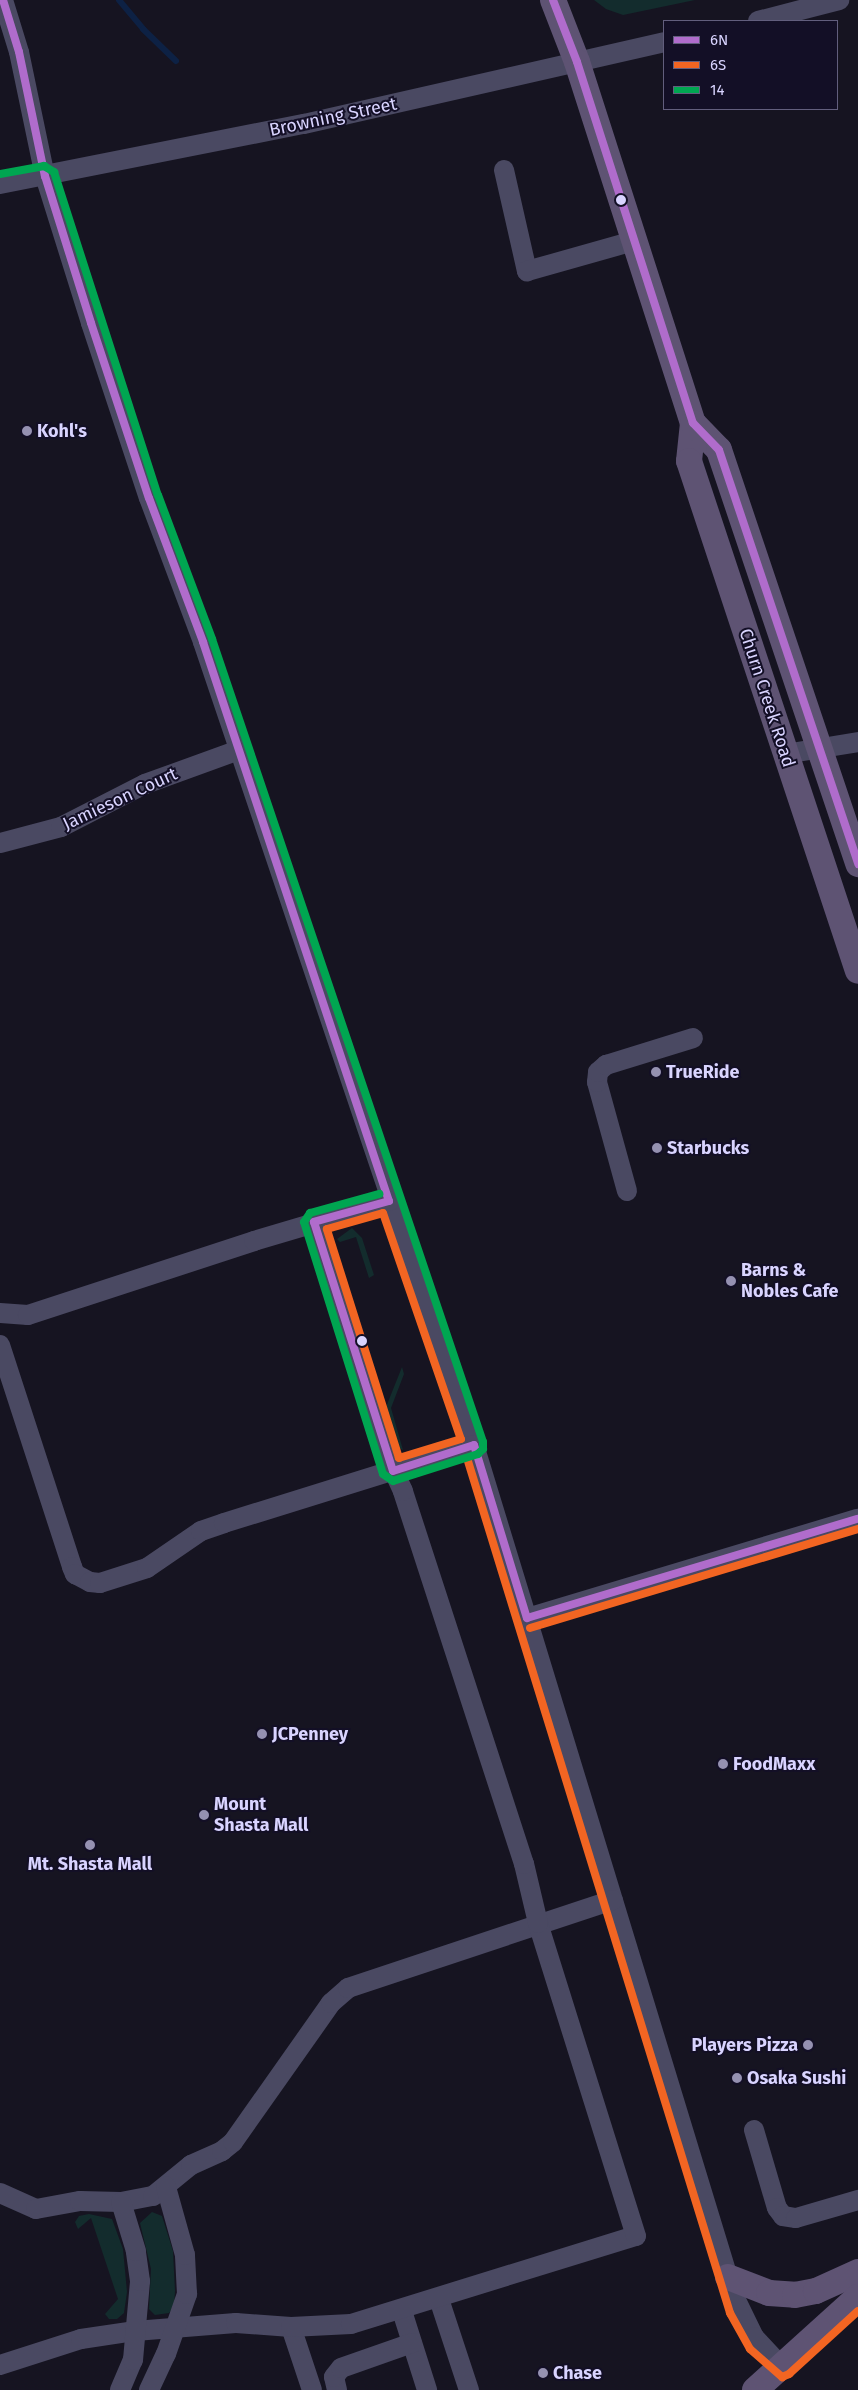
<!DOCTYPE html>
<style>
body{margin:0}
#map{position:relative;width:858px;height:2390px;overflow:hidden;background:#161421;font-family:"Fira Sans",sans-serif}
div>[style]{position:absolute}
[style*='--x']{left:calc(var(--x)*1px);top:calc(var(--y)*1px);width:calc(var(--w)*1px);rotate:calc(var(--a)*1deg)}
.green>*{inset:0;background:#132c2d}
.stream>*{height:6px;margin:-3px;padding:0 3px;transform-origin:3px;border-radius:3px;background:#0d2144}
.minor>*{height:20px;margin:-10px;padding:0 10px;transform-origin:10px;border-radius:10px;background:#4a4962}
.major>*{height:26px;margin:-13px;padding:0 13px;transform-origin:13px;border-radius:13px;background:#5e5373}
.bus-1>*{height:8px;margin:-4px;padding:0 4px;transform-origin:4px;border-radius:4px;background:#b06ccc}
.bus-2>*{height:8px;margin:-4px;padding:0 4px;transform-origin:4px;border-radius:4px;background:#f26522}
.bus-3>*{height:8px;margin:-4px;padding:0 4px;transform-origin:4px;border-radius:4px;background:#00a651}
.dots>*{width:14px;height:14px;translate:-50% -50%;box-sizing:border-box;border:2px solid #130f26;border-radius:50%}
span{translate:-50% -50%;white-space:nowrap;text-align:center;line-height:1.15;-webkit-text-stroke:4px #130f26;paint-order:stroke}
.street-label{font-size:18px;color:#d9d4ff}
.poi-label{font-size:18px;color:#d9d4ff;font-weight:700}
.left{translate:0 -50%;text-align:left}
.right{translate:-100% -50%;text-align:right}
.legend{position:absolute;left:663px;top:20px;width:175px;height:90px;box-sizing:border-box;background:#130f26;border:1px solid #625e7d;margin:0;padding:6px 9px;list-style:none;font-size:15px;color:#d9d4ff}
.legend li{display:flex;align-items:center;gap:10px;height:25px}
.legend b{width:25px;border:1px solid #625e7d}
</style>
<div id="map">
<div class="green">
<i style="clip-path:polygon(594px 0,695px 0,623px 15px,606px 9px)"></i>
<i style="clip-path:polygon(352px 1228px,362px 1238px,374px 1275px,369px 1278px,356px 1237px,340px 1242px,337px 1239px)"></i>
<i style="clip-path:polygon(402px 1367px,404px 1374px,391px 1408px,403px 1450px,399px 1448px,386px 1407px)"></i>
<i style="clip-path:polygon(152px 2212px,162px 2216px,173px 2251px,175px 2291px,174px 2307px,169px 2313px,155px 2315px,149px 2309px,151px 2269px,140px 2223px)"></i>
<i style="clip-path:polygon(89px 2214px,112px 2219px,123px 2249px,127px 2292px,124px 2313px,117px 2319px,109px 2319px,105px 2314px,118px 2299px,91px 2218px,78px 2229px,75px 2222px,79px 2216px)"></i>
</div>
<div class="stream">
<i style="--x:119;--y:0;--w:38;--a:50"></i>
<i style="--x:143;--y:29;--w:46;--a:44.1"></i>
</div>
<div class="minor">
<i style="--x:3;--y:0;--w:54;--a:72.9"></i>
<i style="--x:19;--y:52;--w:127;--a:78.2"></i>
<i style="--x:45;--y:176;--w:154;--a:72.6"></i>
<i style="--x:91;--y:323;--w:184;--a:71.7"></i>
<i style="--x:149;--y:498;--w:154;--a:69.4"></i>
<i style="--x:203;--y:642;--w:847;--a:71.35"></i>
<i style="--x:474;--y:1445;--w:888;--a:73.03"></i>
<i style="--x:733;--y:2294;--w:48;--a:64"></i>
<i style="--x:754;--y:2337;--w:41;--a:47"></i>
<i style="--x:758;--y:21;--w:84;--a:-14.5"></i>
<i style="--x:504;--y:170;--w:104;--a:77.2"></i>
<i style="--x:527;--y:271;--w:111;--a:-15.7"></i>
<i style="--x:0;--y:184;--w:310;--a:-11.2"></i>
<i style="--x:304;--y:124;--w:369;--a:-12.8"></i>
<i style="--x:785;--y:754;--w:74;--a:-9.3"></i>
<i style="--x:0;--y:843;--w:63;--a:-14.7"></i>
<i style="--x:61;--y:827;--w:94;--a:-27.1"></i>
<i style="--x:145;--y:784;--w:100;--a:-19.9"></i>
<i style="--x:627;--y:1191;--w:113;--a:-105.4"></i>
<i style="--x:597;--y:1082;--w:10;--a:-84"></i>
<i style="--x:598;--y:1072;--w:11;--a:-41"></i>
<i style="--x:606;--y:1065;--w:91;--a:-17.2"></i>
<i style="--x:0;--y:1313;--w:28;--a:4"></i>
<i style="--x:28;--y:1315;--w:238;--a:-18.1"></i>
<i style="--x:254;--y:1241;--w:141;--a:-16.5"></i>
<i style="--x:0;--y:1345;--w:233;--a:72"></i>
<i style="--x:72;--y:1567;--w:8;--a:67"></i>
<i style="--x:75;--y:1574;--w:17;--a:28"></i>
<i style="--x:90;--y:1582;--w:10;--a:6"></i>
<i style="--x:100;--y:1583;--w:49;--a:-17.7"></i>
<i style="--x:147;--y:1568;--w:65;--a:-34.4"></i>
<i style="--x:201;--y:1531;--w:24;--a:-19"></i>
<i style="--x:224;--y:1523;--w:262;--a:-17.3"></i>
<i style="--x:527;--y:1618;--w:345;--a:-16.7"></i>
<i style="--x:754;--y:2130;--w:81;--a:73.6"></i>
<i style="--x:777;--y:2208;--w:10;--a:53"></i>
<i style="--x:783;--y:2216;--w:13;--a:9"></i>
<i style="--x:796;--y:2218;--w:65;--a:-16.2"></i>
<i style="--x:0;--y:2193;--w:39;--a:24"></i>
<i style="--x:36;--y:2209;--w:45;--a:-10.3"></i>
<i style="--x:80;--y:2201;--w:41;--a:1.4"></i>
<i style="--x:121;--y:2202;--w:33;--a:-11"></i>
<i style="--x:153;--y:2196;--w:49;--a:-39.2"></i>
<i style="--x:191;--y:2165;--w:34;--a:-24"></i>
<i style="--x:222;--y:2151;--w:14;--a:-39"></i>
<i style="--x:233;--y:2142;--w:170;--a:-54.8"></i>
<i style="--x:331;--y:2003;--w:23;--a:-41"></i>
<i style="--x:348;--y:1988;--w:279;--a:-18.4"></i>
<i style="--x:439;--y:2299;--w:96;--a:71.8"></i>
<i style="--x:402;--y:2311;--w:83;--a:72.4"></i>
<i style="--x:291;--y:2327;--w:66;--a:71.6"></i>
<i style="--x:0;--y:2365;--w:85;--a:-17.8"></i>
<i style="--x:81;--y:2339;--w:55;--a:-8.4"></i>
<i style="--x:135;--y:2331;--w:101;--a:-4.5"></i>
<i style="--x:236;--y:2323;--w:55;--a:4.2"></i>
<i style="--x:291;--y:2327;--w:60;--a:-2.9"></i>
<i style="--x:351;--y:2324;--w:298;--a:-17.2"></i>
<i style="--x:636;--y:2236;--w:328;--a:-107.4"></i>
<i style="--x:538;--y:1923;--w:61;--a:-103.3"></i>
<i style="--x:524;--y:1864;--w:392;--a:-108"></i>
<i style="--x:403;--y:1491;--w:38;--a:-115"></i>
<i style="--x:387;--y:1456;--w:245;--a:-107.3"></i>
<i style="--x:120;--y:2390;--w:33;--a:-67"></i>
<i style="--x:133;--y:2360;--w:79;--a:-84.9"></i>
<i style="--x:140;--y:2281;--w:30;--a:-98"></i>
<i style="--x:136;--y:2251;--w:51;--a:-107"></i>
<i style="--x:149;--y:2390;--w:40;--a:-65"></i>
<i style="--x:166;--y:2354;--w:64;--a:-70.7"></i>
<i style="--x:187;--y:2294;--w:39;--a:-93"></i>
<i style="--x:185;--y:2255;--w:71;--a:-105.6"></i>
<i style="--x:337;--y:2390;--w:13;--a:-103"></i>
<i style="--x:334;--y:2377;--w:11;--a:-52"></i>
<i style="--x:341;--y:2368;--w:75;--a:-19.4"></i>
</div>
<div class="major">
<i style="--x:553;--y:0;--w:66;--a:68.8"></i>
<i style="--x:577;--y:62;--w:379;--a:72.2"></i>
<i style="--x:693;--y:423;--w:38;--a:96"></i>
<i style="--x:689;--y:461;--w:537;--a:71.67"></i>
<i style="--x:693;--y:423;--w:37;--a:46"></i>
<i style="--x:719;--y:450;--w:437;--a:71.4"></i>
<i style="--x:728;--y:2277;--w:44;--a:21.3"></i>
<i style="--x:769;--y:2293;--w:26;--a:4"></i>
<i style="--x:795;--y:2295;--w:21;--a:-11"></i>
<i style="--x:816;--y:2291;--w:46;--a:-24.3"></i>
<i style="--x:755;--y:2390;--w:139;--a:-42.1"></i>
</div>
<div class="bus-1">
<i style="--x:3;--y:0;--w:54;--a:72.9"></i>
<i style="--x:19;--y:52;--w:127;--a:78.2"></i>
<i style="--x:45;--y:176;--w:154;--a:72.6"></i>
<i style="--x:91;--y:323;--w:184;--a:71.7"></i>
<i style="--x:149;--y:498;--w:154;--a:69.4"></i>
<i style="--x:203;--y:642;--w:589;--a:71.6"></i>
<i style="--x:389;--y:1201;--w:78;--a:164.4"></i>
<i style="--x:314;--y:1222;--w:261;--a:72.4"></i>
<i style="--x:393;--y:1471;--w:85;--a:-17.8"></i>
<i style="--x:474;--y:1445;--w:181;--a:73"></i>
<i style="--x:527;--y:1618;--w:345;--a:-16.7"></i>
<i style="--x:553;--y:0;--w:66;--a:68.8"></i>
<i style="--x:577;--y:62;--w:379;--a:72.2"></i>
<i style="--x:693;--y:423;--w:37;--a:46"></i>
<i style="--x:719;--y:450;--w:437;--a:71.4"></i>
</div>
<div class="bus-2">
<i style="--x:383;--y:1213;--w:239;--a:71"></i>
<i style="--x:461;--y:1439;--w:65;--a:163"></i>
<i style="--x:399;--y:1458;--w:240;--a:-107.5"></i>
<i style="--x:327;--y:1229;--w:58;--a:-15.9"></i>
<i style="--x:467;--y:1458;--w:895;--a:72.9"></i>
<i style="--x:730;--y:2313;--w:41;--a:60.9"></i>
<i style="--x:750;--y:2349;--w:43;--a:41.2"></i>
<i style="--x:782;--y:2377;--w:8;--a:-23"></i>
<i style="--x:789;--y:2374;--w:93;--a:-42.4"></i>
<i style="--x:530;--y:1628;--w:343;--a:-16.8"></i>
</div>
<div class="bus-3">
<i style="--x:0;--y:174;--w:45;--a:-10.3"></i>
<i style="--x:44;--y:166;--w:12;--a:31"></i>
<i style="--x:54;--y:172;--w:339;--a:72.2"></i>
<i style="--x:158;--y:495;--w:154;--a:69.4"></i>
<i style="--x:212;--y:639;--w:847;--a:71.35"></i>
<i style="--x:483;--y:1442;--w:7;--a:90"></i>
<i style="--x:483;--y:1449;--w:7;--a:135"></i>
<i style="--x:478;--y:1454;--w:89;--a:162.4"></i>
<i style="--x:393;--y:1481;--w:12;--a:-145"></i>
<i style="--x:383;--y:1474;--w:264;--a:-107.4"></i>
<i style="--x:304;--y:1222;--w:11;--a:-56"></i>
<i style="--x:310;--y:1213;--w:72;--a:-15.4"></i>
</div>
<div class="dots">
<i style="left:621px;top:200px;background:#d9d4ff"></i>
<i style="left:27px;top:431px;background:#9591b1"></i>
<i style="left:656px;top:1072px;background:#9591b1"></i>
<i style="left:657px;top:1148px;background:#9591b1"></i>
<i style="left:731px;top:1281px;background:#9591b1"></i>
<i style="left:362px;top:1341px;background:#d9d4ff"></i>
<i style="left:262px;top:1734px;background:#9591b1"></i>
<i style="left:723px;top:1764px;background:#9591b1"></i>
<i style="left:204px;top:1815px;background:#9591b1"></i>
<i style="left:90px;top:1845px;background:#9591b1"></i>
<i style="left:808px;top:2045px;background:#9591b1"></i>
<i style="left:737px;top:2078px;background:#9591b1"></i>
<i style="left:543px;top:2373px;background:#9591b1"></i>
</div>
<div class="street-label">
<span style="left:333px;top:117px;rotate:-12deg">Browning Street</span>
<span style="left:767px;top:698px;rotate:72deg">Churn Creek Road</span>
<span style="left:120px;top:799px;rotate:-25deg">Jamieson Court</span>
</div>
<div class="poi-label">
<span class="left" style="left:37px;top:431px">Kohl's</span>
<span class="left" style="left:666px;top:1072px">TrueRide</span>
<span class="left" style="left:667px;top:1148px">Starbucks</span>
<span class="left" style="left:741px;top:1281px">Barns &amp;<br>Nobles Cafe</span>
<span class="left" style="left:272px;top:1734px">JCPenney</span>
<span class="left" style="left:733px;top:1764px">FoodMaxx</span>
<span class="left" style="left:214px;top:1815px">Mount<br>Shasta Mall</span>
<span style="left:90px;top:1864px">Mt. Shasta Mall</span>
<span class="right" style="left:798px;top:2045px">Players Pizza</span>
<span class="left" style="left:747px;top:2078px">Osaka Sushi</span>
<span class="left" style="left:553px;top:2373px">Chase</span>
</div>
<ul class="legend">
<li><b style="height:6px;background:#b06ccc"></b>6N</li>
<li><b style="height:6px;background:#f26522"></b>6S</li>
<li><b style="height:6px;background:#00a651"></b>14</li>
</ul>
</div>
